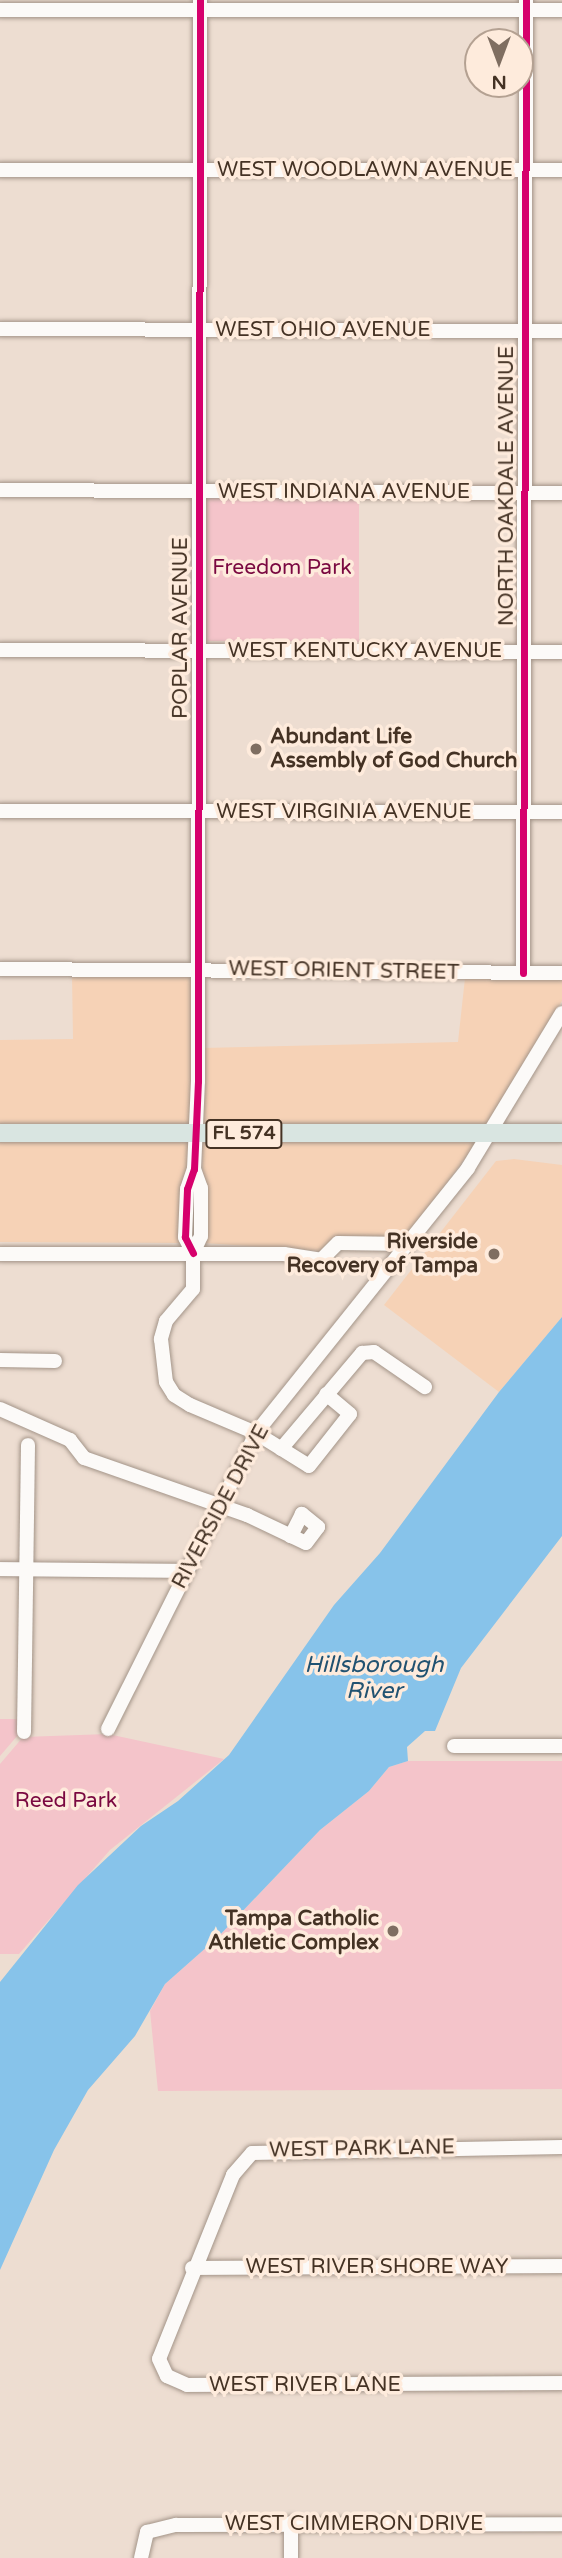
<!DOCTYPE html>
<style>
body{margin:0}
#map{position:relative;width:562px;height:2558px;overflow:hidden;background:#edddd1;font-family:"Varela Round",sans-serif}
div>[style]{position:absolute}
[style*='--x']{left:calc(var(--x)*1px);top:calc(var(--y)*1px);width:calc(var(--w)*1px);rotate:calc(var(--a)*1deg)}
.built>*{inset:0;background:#f6d2b6}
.green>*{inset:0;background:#f4c4ca}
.water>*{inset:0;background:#87c3ea}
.roads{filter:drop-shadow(0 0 2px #a39488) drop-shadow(0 0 2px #a39488)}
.minor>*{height:14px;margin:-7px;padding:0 7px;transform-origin:7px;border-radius:7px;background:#fcfaf8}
.major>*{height:18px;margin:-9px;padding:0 9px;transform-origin:9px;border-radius:9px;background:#d9e5e1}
.cycleway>*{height:7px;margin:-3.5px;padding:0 3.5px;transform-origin:3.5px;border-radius:3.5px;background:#d6006c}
.dots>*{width:19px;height:19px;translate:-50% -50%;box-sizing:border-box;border:4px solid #feebdc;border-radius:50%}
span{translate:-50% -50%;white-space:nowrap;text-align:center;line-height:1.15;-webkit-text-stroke:7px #feebdc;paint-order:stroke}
.shield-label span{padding:2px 5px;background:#feebdc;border:2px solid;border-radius:5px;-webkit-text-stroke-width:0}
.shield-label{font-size:19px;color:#443224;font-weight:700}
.street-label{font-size:21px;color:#443224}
.park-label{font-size:21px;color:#7a0840}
.poi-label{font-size:21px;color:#443224;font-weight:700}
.left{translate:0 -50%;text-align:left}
.right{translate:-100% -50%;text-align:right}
.water-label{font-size:23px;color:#215271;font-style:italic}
.north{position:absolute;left:464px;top:28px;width:70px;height:70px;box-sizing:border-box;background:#feebdc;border:2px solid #b4a192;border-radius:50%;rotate:180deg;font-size:19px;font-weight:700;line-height:28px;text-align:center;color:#443224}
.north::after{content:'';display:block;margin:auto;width:24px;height:32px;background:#7f6e61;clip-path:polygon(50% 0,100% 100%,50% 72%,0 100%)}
</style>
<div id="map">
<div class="built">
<i style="clip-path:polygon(72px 975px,192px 976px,191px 1128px,0 1127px,0 1040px,73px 1039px)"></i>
<i style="clip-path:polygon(465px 978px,562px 979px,562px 1001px,484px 1129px,202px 1128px,203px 1048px,458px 1042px)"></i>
<i style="clip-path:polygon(0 1140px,190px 1140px,182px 1243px,0 1242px)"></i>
<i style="clip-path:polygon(202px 1141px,477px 1142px,406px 1238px,322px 1251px,204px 1243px)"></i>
<i style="clip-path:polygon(514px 1159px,562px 1165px,562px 1317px,499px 1392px,384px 1305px,496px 1161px)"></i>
</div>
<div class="green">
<i style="clip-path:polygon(204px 495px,359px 496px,359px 642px,204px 641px)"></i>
<i style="clip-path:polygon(0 1719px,18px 1719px,18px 1735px,0 1756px)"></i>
<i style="clip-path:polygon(108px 1734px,224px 1759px,110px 1850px,19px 1954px,0 1954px,0 1764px,23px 1737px)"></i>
<i style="clip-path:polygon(408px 1761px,562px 1761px,562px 2089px,158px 2091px,150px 2011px,165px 1984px,217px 1938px,320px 1830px,369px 1791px,389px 1767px)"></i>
</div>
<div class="water">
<i style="clip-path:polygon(562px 1317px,562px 1536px,461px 1668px,435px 1731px,425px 1731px,407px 1747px,408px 1761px,389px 1767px,369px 1791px,320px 1830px,217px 1938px,165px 1984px,135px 2036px,88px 2090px,54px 2150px,0 2270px,0 1982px,78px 1885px,141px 1826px,178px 1801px,229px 1755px,334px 1605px,380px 1553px,499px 1392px)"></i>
</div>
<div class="roads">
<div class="minor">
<i style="--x:0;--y:10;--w:562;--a:0"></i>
<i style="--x:0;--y:170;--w:562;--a:0"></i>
<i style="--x:0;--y:329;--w:562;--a:0.2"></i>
<i style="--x:0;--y:490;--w:562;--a:0.31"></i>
<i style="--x:0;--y:650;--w:562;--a:0.2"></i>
<i style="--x:0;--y:811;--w:562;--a:0.1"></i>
<i style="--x:0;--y:969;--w:562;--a:0.41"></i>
<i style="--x:523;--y:973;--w:973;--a:-89.82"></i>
<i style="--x:194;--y:1169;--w:20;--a:70"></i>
<i style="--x:201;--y:1188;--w:48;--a:90"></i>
<i style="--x:201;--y:1236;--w:19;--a:115"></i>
<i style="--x:193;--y:1253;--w:36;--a:90"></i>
<i style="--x:193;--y:1289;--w:42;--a:130.2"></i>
<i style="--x:166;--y:1321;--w:19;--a:106"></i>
<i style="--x:161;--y:1339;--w:43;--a:83.4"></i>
<i style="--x:166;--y:1382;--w:15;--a:58"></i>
<i style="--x:174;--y:1395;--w:19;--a:32"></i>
<i style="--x:190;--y:1405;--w:72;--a:23"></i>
<i style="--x:256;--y:1433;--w:62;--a:31.9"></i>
<i style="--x:309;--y:1466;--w:66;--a:-51.7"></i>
<i style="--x:350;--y:1414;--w:31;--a:-140"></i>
<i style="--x:193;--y:1253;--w:18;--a:-117"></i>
<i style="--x:185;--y:1237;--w:48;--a:-87.6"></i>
<i style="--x:187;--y:1189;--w:21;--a:-71"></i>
<i style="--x:194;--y:1169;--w:88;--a:-87.4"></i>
<i style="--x:198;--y:1081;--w:1081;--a:-89.89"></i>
<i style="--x:0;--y:1254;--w:284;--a:0"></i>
<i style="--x:284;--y:1254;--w:37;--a:9"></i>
<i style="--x:321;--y:1260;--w:24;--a:-45"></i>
<i style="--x:338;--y:1243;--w:71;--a:0.8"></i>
<i style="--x:0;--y:1360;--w:55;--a:1"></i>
<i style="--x:0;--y:1409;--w:77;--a:23.9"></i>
<i style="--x:70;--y:1440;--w:23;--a:52"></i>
<i style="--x:84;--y:1458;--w:173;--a:19.3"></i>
<i style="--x:247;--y:1515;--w:65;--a:25.4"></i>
<i style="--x:306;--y:1543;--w:20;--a:-53"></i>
<i style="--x:318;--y:1527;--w:21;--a:-141"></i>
<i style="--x:302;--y:1514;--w:25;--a:117"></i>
<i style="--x:281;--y:1449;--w:126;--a:-49.8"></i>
<i style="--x:362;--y:1353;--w:12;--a:-5"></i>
<i style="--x:374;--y:1352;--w:62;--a:34.5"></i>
<i style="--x:0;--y:1569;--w:187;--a:0.6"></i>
<i style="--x:108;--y:1729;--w:331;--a:-63.4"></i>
<i style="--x:256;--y:1433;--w:339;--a:-51.3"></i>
<i style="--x:468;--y:1168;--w:181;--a:-58.8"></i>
<i style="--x:24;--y:1732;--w:287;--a:-89.2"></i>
<i style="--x:454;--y:1746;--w:108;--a:0"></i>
<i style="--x:562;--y:2147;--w:310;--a:178.9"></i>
<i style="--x:252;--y:2153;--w:29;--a:131"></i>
<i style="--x:233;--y:2175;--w:198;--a:111.9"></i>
<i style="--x:159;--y:2359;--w:19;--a:65"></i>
<i style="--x:167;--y:2376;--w:22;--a:24"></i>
<i style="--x:187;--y:2385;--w:375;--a:-0.3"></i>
<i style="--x:192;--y:2268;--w:370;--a:-0.3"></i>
<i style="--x:291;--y:2523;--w:35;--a:90"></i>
<i style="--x:141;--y:2558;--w:27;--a:-77"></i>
<i style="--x:147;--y:2532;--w:30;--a:-14"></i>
<i style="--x:176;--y:2525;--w:386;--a:-0.1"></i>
</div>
<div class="major">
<i style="--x:0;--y:1133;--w:562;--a:0"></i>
</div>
</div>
<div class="cycleway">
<i style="--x:523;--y:973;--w:973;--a:-89.82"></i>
<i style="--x:193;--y:1253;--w:18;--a:-117"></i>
<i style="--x:185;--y:1237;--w:48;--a:-87.6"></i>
<i style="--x:187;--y:1189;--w:21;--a:-71"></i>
<i style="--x:194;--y:1169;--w:88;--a:-87.4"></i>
<i style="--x:198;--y:1081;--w:1081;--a:-89.89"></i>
</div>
<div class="dots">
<i style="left:256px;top:749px;background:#7f6e61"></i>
<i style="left:494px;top:1254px;background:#7f6e61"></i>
<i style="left:393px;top:1931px;background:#7f6e61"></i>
</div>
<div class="shield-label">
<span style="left:244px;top:1134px">FL 574</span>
</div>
<div class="street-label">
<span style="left:365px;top:170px">WEST WOODLAWN AVENUE</span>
<span style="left:323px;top:330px">WEST OHIO AVENUE</span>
<span style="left:507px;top:486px;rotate:-90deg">NORTH OAKDALE AVENUE</span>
<span style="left:344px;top:492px">WEST INDIANA AVENUE</span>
<span style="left:181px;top:628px;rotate:-90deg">POPLAR AVENUE</span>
<span style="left:365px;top:651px">WEST KENTUCKY AVENUE</span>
<span style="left:344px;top:812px">WEST VIRGINIA AVENUE</span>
<span style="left:344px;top:971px;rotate:1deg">WEST ORIENT STREET</span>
<span style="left:221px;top:1507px;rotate:-62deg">RIVERSIDE DRIVE</span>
<span style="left:362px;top:2149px;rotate:-1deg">WEST PARK LANE</span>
<span style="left:377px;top:2267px">WEST RIVER SHORE WAY</span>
<span style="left:305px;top:2385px">WEST RIVER LANE</span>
<span style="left:354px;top:2524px">WEST CIMMERON DRIVE</span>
</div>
<div class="park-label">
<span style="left:282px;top:568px">Freedom Park</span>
<span style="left:66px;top:1801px">Reed Park</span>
</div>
<div class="poi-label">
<span class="left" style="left:270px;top:749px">Abundant Life<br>Assembly of God Church</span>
<span class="right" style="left:478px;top:1254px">Riverside<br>Recovery of Tampa</span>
<span class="right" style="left:379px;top:1931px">Tampa Catholic<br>Athletic Complex</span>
</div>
<div class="water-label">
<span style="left:374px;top:1678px">Hillsborough<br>River</span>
</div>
<div class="north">N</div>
</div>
